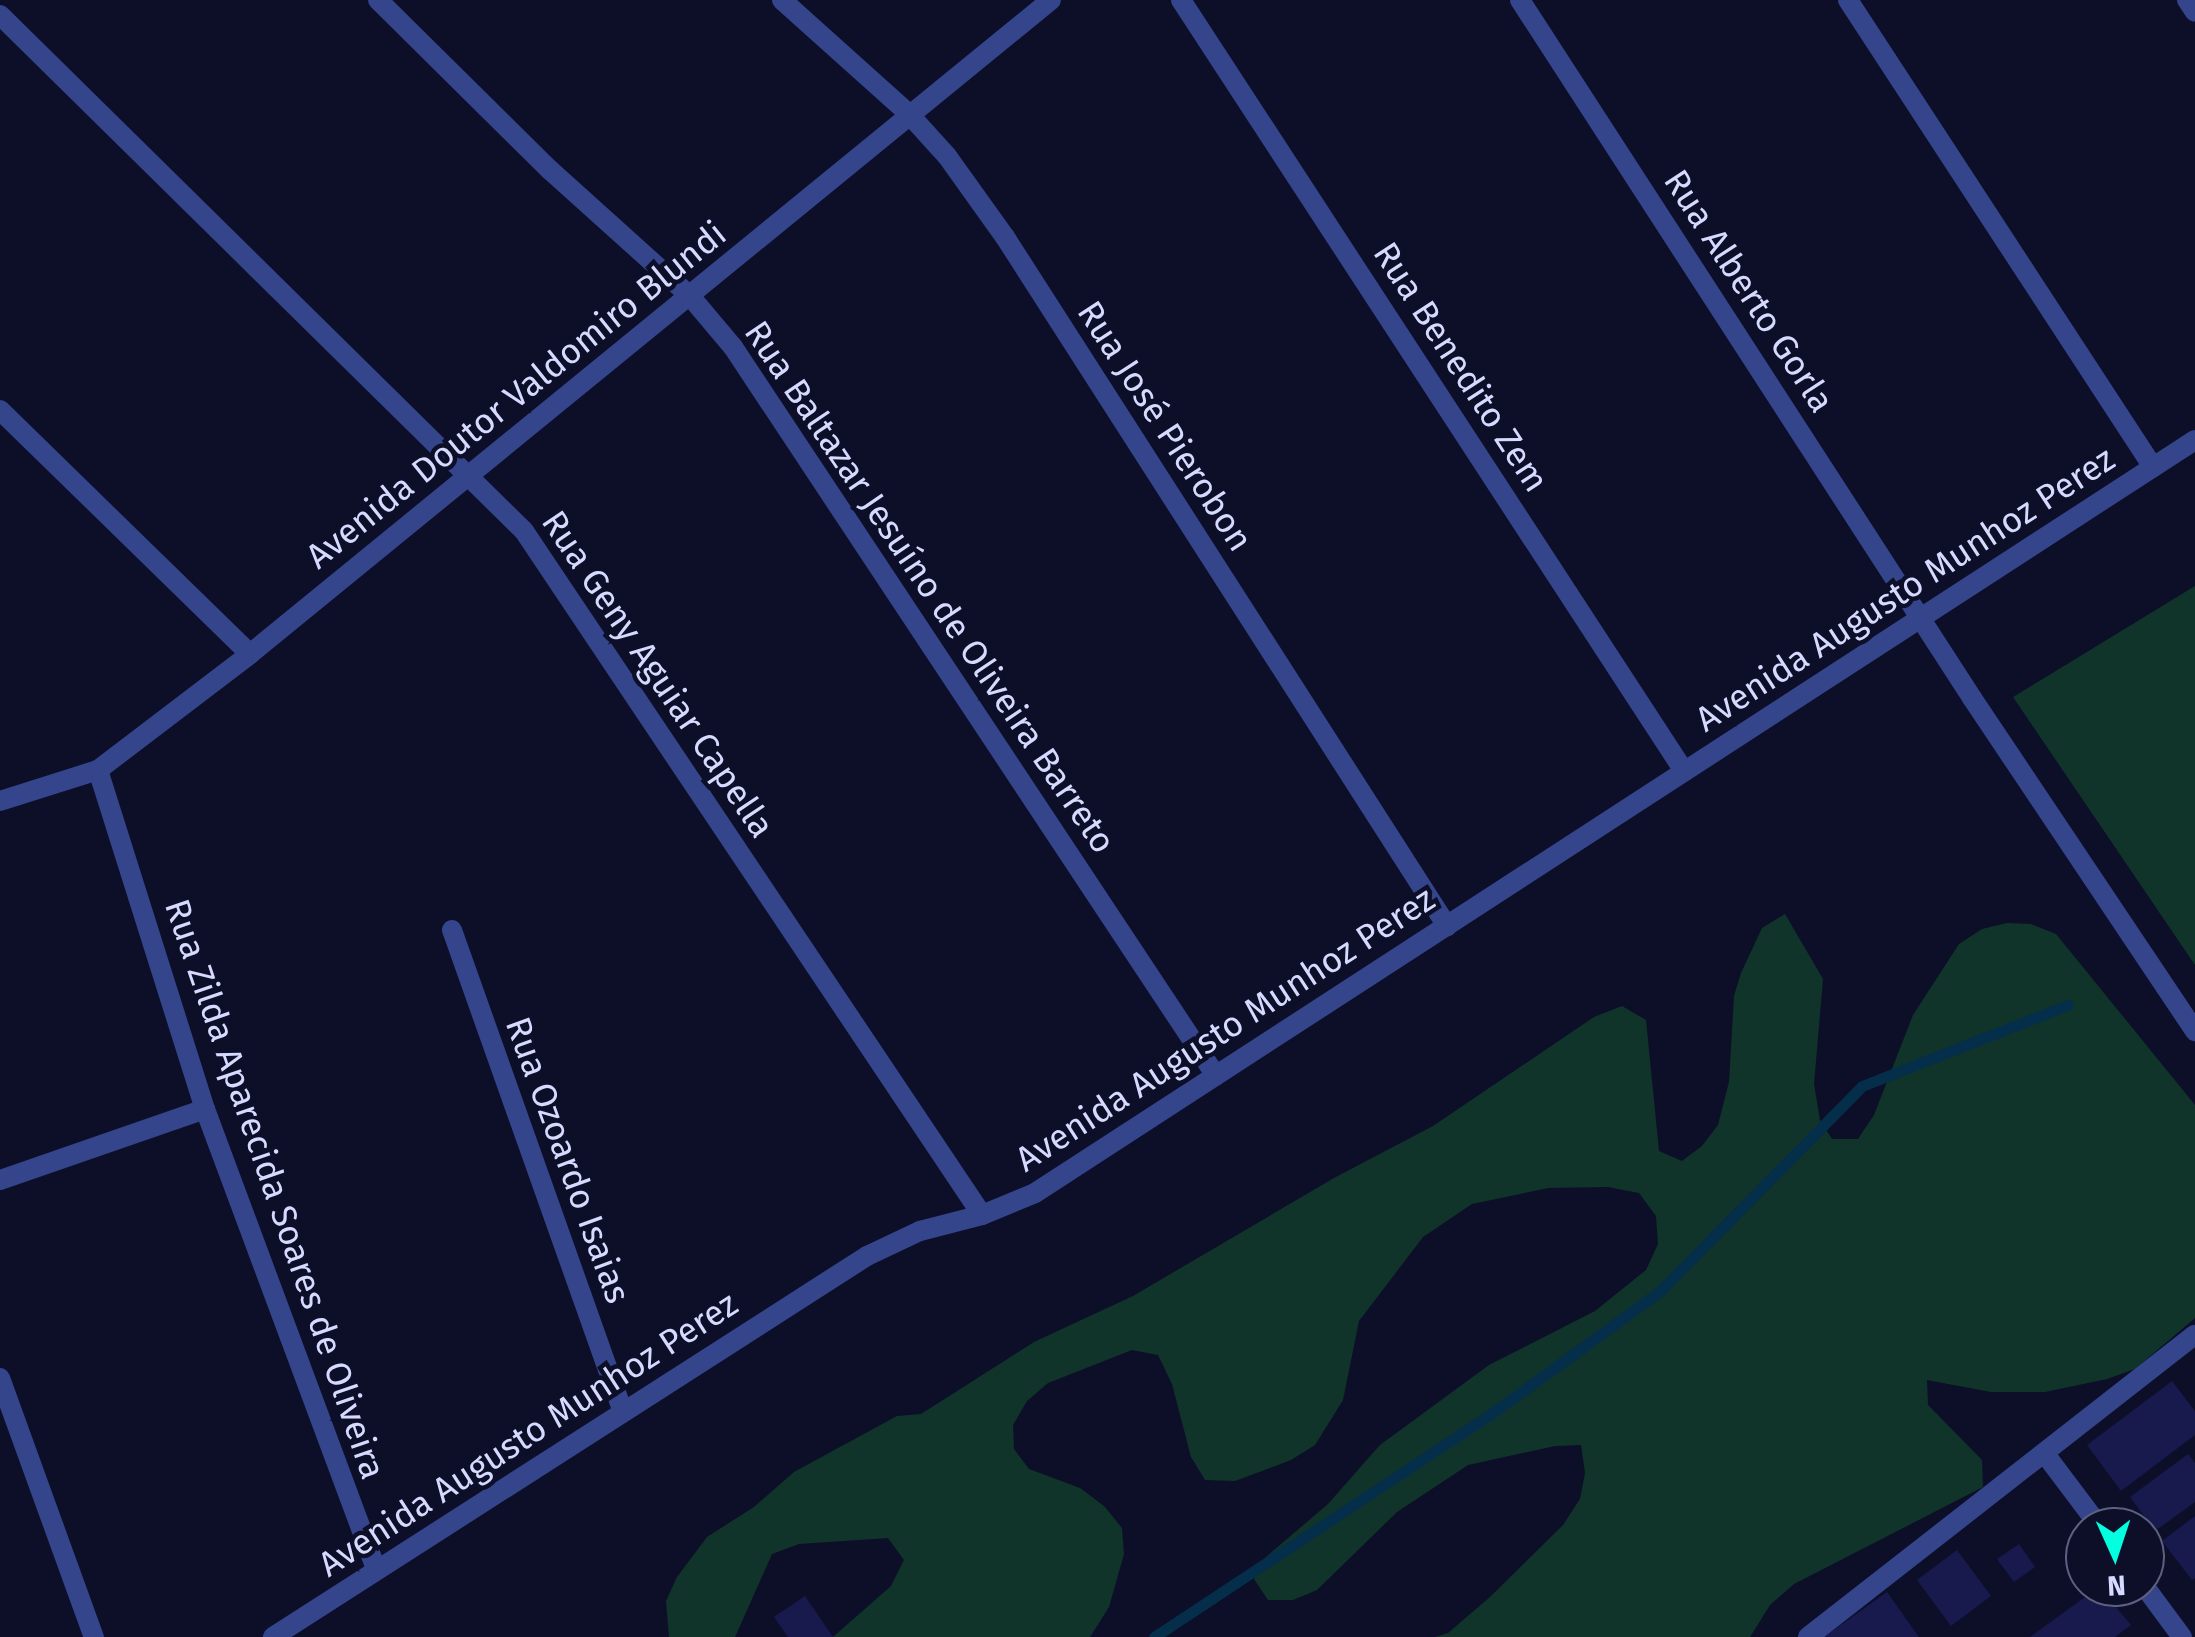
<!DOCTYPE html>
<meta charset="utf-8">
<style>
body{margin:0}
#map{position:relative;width:2195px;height:1637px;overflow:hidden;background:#0d0f29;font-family:"Fira Sans",sans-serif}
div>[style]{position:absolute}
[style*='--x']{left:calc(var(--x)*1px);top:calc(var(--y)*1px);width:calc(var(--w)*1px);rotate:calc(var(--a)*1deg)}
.green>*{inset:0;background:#10342a}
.stream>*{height:11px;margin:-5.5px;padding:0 5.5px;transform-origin:5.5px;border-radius:5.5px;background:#052e4a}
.building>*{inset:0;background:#18194c}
.street>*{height:20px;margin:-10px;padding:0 10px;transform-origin:10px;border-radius:10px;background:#34458c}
span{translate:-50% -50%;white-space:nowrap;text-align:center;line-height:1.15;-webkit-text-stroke:9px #0d0f29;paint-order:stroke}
.street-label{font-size:35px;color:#d6daff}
.north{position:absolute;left:2065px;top:1507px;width:100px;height:100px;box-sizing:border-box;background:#0d0f29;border:2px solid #5d607f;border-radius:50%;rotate:177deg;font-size:28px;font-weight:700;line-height:40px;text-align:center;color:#d6daff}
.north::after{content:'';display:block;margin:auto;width:35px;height:45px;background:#02ffdf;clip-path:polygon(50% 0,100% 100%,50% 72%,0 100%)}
</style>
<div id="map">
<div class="green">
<i style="clip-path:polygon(2195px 586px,2195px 965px,2013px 697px)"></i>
<i style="clip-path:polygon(1785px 914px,1823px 979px,1814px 1084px,1820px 1120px,1832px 1139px,1858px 1139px,1874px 1115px,1913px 1015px,1959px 944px,1982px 929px,2007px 923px,2031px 924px,2056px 934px,2195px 1105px,2195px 1318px,2135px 1369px,2107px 1379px,2045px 1392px,1991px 1392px,1927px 1380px,1928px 1405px,1982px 1460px,1983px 1487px,1794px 1584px,1770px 1605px,1750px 1637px,1435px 1637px,1448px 1633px,1490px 1597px,1563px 1525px,1580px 1499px,1585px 1473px,1581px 1445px,1555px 1446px,1468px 1465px,1397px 1512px,1317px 1590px,1293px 1600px,1268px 1600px,1254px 1579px,1266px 1557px,1328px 1504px,1380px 1445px,1489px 1365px,1595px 1311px,1646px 1270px,1658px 1244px,1656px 1216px,1639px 1193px,1608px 1187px,1548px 1188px,1472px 1204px,1423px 1237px,1359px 1321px,1343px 1400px,1315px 1445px,1291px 1460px,1235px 1481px,1205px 1480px,1191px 1457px,1172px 1384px,1158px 1355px,1132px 1350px,1048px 1383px,1027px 1401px,1013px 1425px,1014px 1449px,1029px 1469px,1080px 1488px,1104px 1506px,1122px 1528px,1124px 1554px,1109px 1607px,1090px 1637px,833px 1637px,891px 1586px,904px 1560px,888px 1538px,799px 1544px,772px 1554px,735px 1637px,669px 1637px,666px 1601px,677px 1577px,707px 1537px,754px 1507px,794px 1472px,897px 1416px,921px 1414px,1034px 1342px,1133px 1296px,1334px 1178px,1433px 1126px,1594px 1017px,1622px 1006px,1646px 1020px,1659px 1151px,1682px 1161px,1702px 1146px,1718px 1125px,1729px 1082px,1734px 996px,1741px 973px,1762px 928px)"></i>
</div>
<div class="stream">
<i style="--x:1154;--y:1637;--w:404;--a:-33.5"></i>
<i style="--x:1491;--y:1414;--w:208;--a:-36"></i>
<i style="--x:1659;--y:1292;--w:289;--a:-45.4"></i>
<i style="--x:1862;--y:1086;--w:221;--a:-21.5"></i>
</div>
<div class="building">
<i style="clip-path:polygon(2172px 1381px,2195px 1411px,2195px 1435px,2121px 1491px,2087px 1445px)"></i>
<i style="clip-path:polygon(2188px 1454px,2195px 1463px,2195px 1502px,2155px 1531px,2130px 1497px)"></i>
<i style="clip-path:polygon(2195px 1516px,2195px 1578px,2192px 1580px,2162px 1541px)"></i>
<i style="clip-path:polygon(2019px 1544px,2035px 1567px,2014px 1582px,1997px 1559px)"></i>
<i style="clip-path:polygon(1957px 1550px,1991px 1596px,1951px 1626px,1917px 1580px)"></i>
<i style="clip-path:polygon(2099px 1587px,2131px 1625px,2115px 1637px,2030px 1637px)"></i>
<i style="clip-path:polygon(1887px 1592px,1919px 1637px,1824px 1637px)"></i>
<i style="clip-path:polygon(805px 1596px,833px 1637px,788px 1637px,774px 1617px)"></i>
</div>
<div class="street">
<i style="--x:378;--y:0;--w:242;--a:44.7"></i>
<i style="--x:550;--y:170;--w:188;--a:42"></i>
<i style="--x:690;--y:296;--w:67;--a:49.9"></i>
<i style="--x:733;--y:347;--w:874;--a:56.47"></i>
<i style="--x:782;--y:0;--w:169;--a:41.9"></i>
<i style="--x:908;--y:113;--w:58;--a:47.8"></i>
<i style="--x:947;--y:156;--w:100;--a:54.4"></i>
<i style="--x:1005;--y:237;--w:819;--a:57.32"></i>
<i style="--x:1181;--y:0;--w:921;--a:56.88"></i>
<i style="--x:1520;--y:0;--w:832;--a:57.07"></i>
<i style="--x:1972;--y:698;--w:401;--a:56.2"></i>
<i style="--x:1848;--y:0;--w:558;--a:56.85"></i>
<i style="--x:2187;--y:0;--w:14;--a:56"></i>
<i style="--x:0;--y:15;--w:735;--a:44.56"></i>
<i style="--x:524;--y:531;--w:823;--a:56.19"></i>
<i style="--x:0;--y:410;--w:349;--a:44.3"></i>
<i style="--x:98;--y:770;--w:355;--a:72.5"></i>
<i style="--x:205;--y:1109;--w:492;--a:69.6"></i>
<i style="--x:0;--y:801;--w:103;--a:-17.6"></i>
<i style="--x:98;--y:770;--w:191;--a:-37.3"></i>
<i style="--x:250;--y:654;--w:1034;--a:-39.23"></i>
<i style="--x:452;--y:930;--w:511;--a:70.47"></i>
<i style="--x:0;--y:1180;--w:217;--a:-19.1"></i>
<i style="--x:0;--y:1378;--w:276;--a:70.1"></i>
<i style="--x:2045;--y:1454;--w:91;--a:53"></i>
<i style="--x:2145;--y:1587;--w:62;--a:53.5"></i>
<i style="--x:273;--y:1637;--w:706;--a:-32.68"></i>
<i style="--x:867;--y:1256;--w:59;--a:-25.3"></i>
<i style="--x:920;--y:1231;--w:64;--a:-14.5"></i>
<i style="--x:982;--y:1215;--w:57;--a:-22.5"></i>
<i style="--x:1035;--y:1193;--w:1383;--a:-32.99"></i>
<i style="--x:1808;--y:1637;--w:491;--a:-38"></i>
</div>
<div class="street-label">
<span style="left:1749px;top:291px;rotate:57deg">Rua Alberto Gorla</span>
<span style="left:1461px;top:367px;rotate:57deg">Rua Benedito Zem</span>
<span style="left:516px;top:395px;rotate:-39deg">Avenida Doutor Valdomiro Blundi</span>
<span style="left:1165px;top:426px;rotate:57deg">Rua José Pierobon</span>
<span style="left:930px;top:587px;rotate:56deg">Rua Baltazar Jesuíno de Oliveira Barreto</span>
<span style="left:1905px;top:589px;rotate:-33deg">Avenida Augusto Munhoz Perez</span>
<span style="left:658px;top:674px;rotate:56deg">Rua Geny Aguiar Capella</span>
<span style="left:1225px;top:1029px;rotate:-33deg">Avenida Augusto Munhoz Perez</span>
<span style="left:568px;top:1160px;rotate:70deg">Rua Ozoardo Isaias</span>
<span style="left:275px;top:1189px;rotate:71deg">Rua Zilda Aparecida Soares de Oliveira</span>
<span style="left:528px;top:1434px;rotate:-33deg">Avenida Augusto Munhoz Perez</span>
</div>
<div class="north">N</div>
</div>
